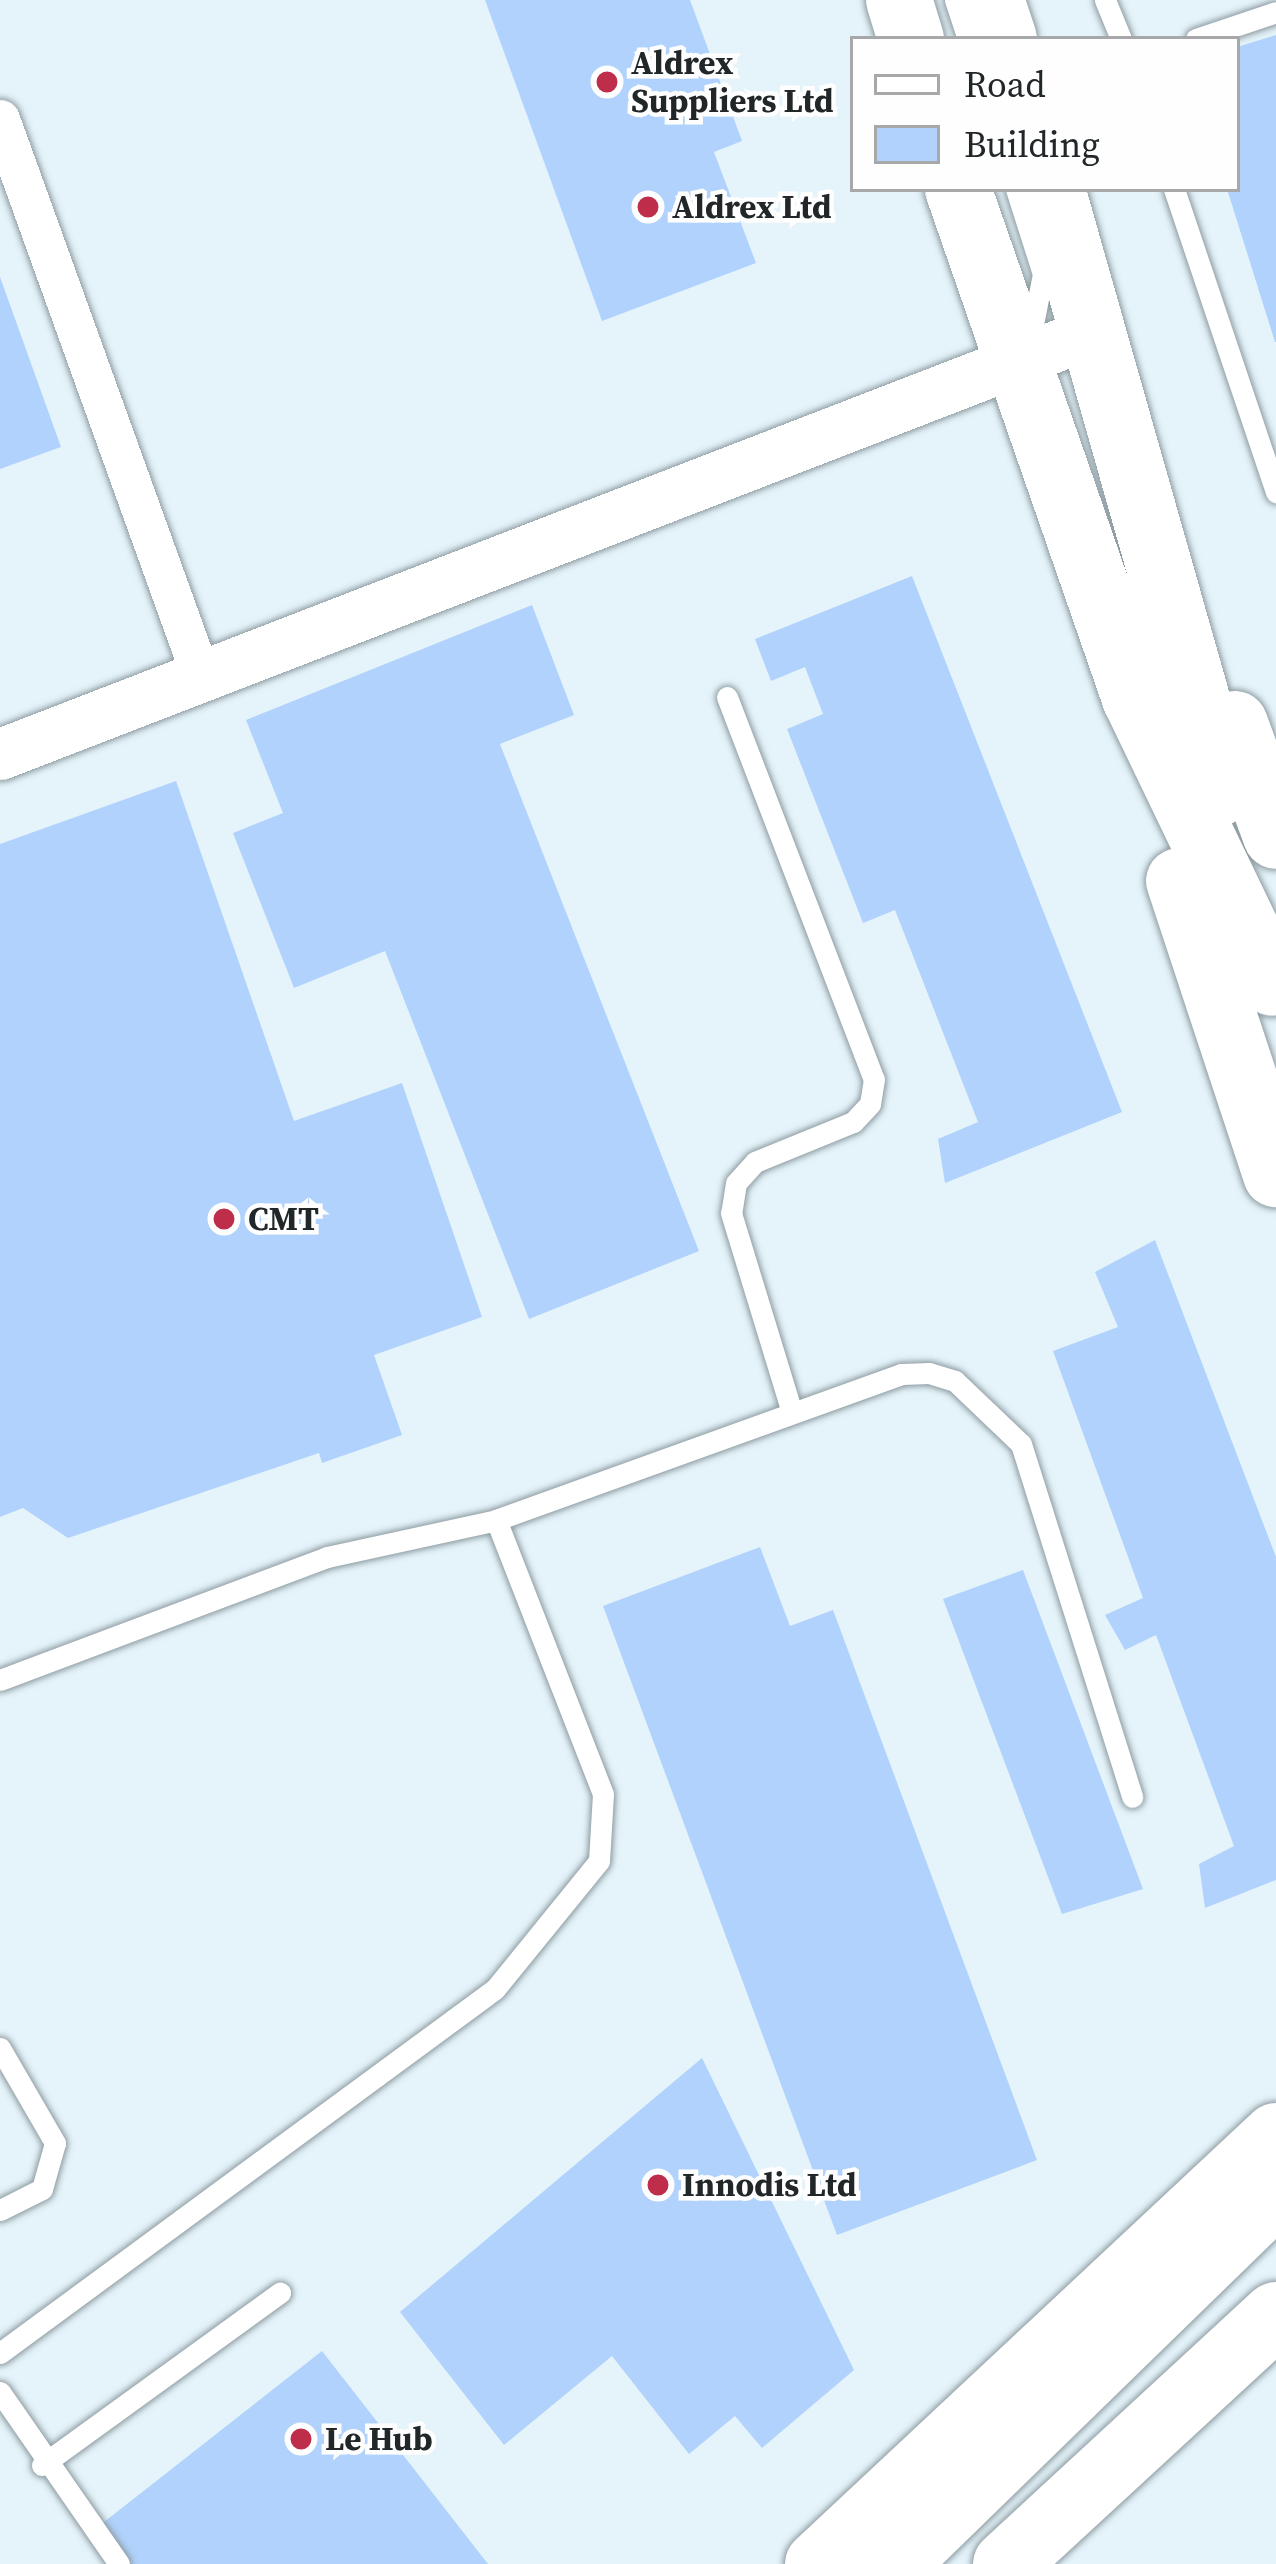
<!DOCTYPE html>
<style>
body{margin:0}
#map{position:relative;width:1276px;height:2564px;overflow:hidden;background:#e5f4fa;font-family:"Source Serif 4",serif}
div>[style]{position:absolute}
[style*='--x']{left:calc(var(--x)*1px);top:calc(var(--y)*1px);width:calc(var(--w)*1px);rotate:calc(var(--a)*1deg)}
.building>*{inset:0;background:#b0d2fc}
.roads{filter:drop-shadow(0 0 3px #8e9ca2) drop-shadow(0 0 3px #8e9ca2)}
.service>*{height:21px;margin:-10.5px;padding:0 10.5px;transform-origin:10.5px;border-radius:10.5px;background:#fff}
.minor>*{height:39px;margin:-19.5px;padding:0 19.5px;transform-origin:19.5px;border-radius:19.5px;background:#fff}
.tertiary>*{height:51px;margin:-25.5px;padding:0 25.5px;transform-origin:25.5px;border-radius:25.5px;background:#fff}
.trunk>*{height:66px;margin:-33px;padding:0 33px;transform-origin:33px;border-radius:33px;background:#fff}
.dots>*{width:33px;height:33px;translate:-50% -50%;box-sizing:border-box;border:6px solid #fefefe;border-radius:50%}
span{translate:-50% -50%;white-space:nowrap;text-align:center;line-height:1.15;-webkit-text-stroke:9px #fefefe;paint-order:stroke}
.poi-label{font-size:33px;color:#212629;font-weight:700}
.left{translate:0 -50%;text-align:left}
.legend{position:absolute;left:850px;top:36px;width:390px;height:156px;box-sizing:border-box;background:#fefefe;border:3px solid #a6a8a9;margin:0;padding:15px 21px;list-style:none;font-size:36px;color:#212629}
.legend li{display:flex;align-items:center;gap:24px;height:60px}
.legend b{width:60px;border:3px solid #a6a8a9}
</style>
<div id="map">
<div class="building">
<i style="clip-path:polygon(485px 0,690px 0,742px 141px,714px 152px,756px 263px,602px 321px)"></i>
<i style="clip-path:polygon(1276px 35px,1276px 342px,1275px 342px,1227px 189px,1237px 189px,1237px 47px)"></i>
<i style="clip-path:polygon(0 277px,61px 447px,0 469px)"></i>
<i style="clip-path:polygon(912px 576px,1122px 1112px,945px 1183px,938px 1139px,978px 1122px,895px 910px,863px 923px,787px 729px,823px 714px,805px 667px,771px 681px,755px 639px)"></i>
<i style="clip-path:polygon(532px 605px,574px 715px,500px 744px,699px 1251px,529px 1319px,385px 951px,294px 988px,233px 833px,283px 813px,246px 720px)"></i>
<i style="clip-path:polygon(176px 781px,294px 1121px,402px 1083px,482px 1317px,374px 1355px,402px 1435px,322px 1463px,319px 1453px,68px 1538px,23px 1508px,0 1517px,0 844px)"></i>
<i style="clip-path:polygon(1155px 1240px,1276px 1557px,1276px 1880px,1205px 1908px,1199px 1864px,1234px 1846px,1156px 1635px,1125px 1650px,1105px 1615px,1143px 1598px,1053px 1351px,1118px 1327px,1095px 1272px)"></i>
<i style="clip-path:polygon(760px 1547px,790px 1626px,833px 1610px,1037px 2160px,837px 2235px,603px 1606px)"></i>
<i style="clip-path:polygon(1023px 1570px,1143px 1889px,1062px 1914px,943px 1599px)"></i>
<i style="clip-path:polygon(702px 2058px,854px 2370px,762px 2448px,735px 2416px,689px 2454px,612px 2356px,504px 2445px,400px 2312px)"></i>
<i style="clip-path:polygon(322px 2351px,488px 2564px,128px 2564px,99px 2526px)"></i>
</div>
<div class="roads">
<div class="service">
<i style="--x:955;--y:0;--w:41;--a:71.6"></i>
<i style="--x:1105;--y:0;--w:42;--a:67.7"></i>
<i style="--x:1196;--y:39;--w:84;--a:-18.6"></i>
<i style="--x:1016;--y:189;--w:89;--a:72.4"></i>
<i style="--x:1043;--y:274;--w:71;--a:101.3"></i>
<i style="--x:1174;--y:189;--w:320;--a:71.4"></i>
<i style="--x:727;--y:697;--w:409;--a:69"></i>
<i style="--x:874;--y:1079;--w:25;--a:99"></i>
<i style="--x:870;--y:1104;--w:25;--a:133"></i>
<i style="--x:853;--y:1122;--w:106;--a:157.8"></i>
<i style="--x:755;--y:1162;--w:28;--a:132"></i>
<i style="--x:736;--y:1183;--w:30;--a:99"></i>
<i style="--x:731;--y:1213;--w:208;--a:73"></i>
<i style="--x:0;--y:1680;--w:349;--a:-20.6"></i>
<i style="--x:327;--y:1557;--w:173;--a:-12.3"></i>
<i style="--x:496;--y:1520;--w:431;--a:-19.8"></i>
<i style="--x:901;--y:1374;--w:28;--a:-2"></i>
<i style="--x:929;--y:1373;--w:27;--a:17"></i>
<i style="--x:955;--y:1381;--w:91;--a:43.7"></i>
<i style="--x:1021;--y:1444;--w:370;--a:72.5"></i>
<i style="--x:0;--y:2048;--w:110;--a:59.9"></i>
<i style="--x:55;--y:2143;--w:48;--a:105.8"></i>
<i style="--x:42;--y:2189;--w:47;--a:153.4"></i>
<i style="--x:0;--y:2353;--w:614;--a:-36.33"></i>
<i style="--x:495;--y:1989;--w:165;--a:-50.9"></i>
<i style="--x:599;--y:1861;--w:67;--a:-86.6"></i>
<i style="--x:603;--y:1794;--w:294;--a:-111.3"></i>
<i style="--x:0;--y:2392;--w:209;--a:55.3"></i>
<i style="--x:42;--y:2465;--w:294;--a:-35.9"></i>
</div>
<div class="minor">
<i style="--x:0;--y:119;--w:598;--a:70.17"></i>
</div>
<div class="tertiary">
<i style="--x:0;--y:754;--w:1176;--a:-21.13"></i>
</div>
<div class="trunk">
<i style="--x:899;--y:0;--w:41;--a:72.9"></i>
<i style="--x:991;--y:0;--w:41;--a:71.6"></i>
<i style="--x:958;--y:189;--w:539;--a:70.83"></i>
<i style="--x:1135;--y:698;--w:316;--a:64.3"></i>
<i style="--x:1052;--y:189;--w:626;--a:74.14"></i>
<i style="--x:1235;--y:724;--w:119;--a:69.9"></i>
<i style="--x:1179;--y:881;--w:309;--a:71.7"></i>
<i style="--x:818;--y:2564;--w:627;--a:-43.06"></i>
<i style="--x:895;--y:2564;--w:532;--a:-44.24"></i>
<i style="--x:1006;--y:2564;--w:367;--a:-42.7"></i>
</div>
</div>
<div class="dots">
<i style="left:607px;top:82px;background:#be2d4a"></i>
<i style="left:648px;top:207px;background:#be2d4a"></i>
<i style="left:224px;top:1219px;background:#be2d4a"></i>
<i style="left:658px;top:2185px;background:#be2d4a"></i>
<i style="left:301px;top:2439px;background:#be2d4a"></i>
</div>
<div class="poi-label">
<span class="left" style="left:631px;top:82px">Aldrex<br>Suppliers Ltd</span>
<span class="left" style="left:672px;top:207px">Aldrex Ltd</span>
<span class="left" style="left:248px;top:1219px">CMT</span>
<span class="left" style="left:682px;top:2185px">Innodis Ltd</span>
<span class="left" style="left:325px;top:2439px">Le Hub</span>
</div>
<ul class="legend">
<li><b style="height:15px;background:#fff"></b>Road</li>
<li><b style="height:33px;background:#b0d2fc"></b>Building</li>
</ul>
</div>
